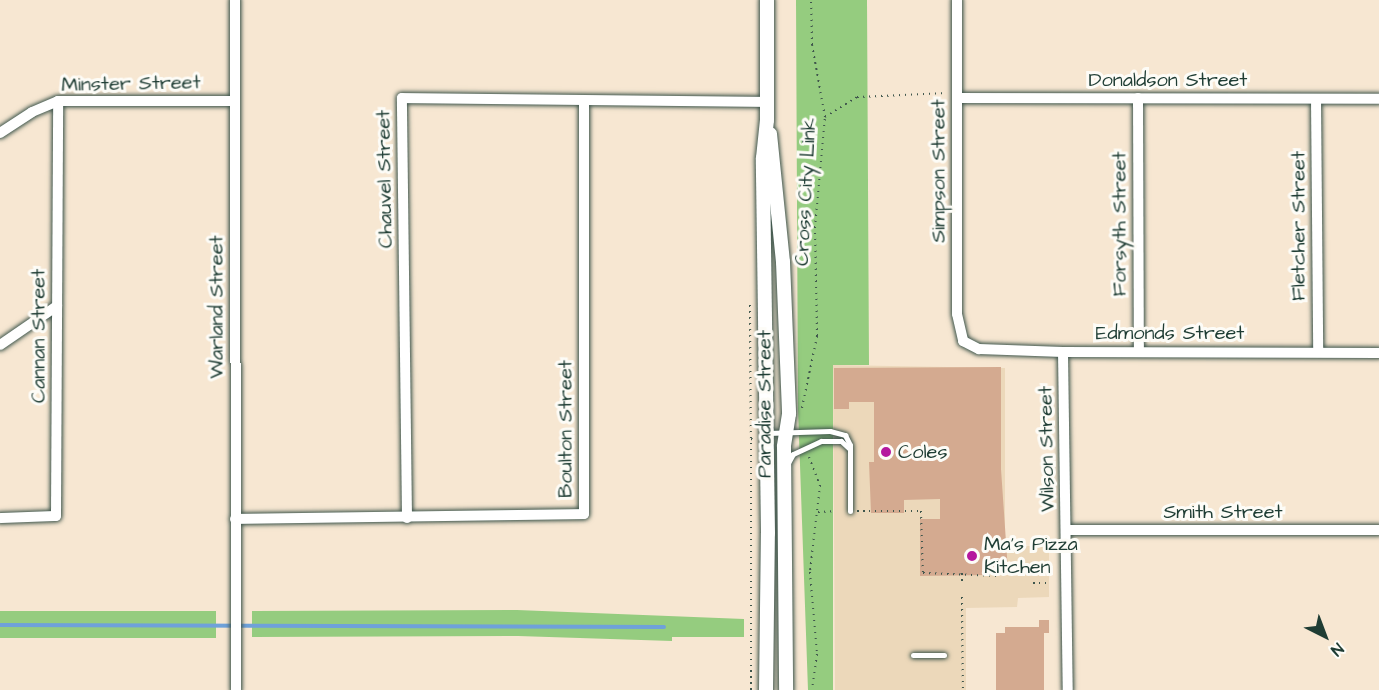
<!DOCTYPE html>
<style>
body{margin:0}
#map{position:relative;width:1379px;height:690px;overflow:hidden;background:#f7e7d2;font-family:"Architects Daughter",sans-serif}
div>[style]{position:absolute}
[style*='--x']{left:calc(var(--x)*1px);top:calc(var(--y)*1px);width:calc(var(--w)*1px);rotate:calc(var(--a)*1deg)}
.built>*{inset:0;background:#ecd8ba}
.green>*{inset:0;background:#95cc7f}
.stream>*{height:4px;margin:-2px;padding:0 2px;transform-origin:2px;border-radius:2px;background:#6fa1da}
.building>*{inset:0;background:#d4aa90}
.path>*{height:2px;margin-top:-1px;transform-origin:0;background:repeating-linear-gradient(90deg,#3f564c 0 1.5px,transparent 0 6px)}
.roads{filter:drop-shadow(0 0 2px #3f564c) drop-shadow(0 0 2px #3f564c)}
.service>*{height:5px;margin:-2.5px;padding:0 2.5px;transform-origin:2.5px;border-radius:2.5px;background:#fff}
.minor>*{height:10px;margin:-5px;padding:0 5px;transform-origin:5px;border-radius:5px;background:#fff}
.tertiary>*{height:14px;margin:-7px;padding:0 7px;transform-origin:7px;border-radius:7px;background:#fff}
.dots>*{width:16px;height:16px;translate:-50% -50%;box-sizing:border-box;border:3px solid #fdfcf7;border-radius:50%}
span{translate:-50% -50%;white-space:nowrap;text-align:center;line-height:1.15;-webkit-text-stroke:6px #fdfcf7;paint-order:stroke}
.street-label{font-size:20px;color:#1f3d34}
.poi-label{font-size:20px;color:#1f3d34}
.left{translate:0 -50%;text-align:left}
.north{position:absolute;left:1295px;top:606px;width:60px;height:60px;-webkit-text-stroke:4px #fdfcf7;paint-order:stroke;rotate:138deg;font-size:16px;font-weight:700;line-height:24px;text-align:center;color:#1f3d34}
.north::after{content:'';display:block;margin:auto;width:21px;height:27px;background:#1f3d34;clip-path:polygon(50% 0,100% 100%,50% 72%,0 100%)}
</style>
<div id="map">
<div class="built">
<i style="clip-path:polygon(833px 365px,1005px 368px,1005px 546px,1049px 546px,1049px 597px,1018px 598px,1017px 607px,966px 608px,966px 690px,835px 690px)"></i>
</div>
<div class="green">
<i style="clip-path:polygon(796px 0,867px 0,869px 365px,833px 365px,833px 690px,808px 690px,798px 409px)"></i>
<i style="clip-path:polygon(517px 610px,744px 619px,744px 637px,672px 637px,672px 641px,518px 636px,252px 637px,252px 611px)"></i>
<i style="clip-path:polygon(0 611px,216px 611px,216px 638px,0 638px)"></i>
</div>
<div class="stream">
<i style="--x:0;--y:625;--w:664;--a:0.17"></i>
</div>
<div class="building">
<i style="clip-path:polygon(1001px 367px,1001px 469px,1008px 571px,989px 571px,989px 575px,920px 576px,920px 519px,940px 519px,940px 499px,904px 500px,904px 513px,871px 513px,869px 462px,874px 462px,874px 402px,849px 402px,849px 409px,834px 409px,834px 368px)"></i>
<i style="clip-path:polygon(1039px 620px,1049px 620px,1049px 633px,1044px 633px,1044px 690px,996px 690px,996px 633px,1005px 633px,1005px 627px,1039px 627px)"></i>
</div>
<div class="path">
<i style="--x:825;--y:117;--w:38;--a:-32"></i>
<i style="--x:857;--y:97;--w:90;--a:-2.5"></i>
<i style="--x:750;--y:305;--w:134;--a:89.6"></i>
<i style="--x:802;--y:408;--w:74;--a:-78.2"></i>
<i style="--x:817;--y:336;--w:108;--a:-91.1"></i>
<i style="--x:815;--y:228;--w:111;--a:-84.9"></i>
<i style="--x:825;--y:117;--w:73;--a:-100.2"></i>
<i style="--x:812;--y:45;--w:45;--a:-91.3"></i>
<i style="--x:809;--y:457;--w:30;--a:69"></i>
<i style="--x:820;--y:485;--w:88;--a:96.6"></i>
<i style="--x:810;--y:572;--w:82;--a:85.1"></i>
<i style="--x:817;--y:654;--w:36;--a:98"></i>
<i style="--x:857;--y:511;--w:64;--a:0"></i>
<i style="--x:921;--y:511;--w:62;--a:88.2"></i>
<i style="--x:923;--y:573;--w:75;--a:2.3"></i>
<i style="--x:818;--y:512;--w:18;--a:-3"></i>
<i style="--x:962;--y:573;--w:12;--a:90"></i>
<i style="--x:1033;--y:583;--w:17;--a:0"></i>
<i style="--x:962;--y:597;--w:93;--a:89.4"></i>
<i style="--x:751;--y:690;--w:251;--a:-90"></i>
<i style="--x:751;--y:439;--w:4;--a:14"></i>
</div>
<div class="roads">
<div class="service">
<i style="--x:768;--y:433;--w:62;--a:-1.8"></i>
<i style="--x:830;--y:431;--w:16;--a:15"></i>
<i style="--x:845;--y:435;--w:11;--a:63"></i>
<i style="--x:850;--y:445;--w:66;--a:90"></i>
<i style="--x:788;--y:463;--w:10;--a:-61"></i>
<i style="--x:793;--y:454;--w:31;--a:-25"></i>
<i style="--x:821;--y:441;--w:20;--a:0"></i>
<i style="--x:841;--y:441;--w:12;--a:42"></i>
<i style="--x:913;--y:655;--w:31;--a:0"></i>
</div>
<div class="minor">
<i style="--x:235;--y:0;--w:690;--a:89.92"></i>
<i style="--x:957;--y:0;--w:314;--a:90"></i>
<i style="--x:957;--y:314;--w:28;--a:77"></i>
<i style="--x:963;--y:341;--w:18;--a:27"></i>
<i style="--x:979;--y:349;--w:84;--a:2"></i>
<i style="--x:1063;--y:352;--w:316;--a:0.2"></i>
<i style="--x:957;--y:98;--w:422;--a:0.1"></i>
<i style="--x:1138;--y:98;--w:252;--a:89.8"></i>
<i style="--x:1316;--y:99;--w:253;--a:89.5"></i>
<i style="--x:0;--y:133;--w:38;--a:-33"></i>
<i style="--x:32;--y:112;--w:28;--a:-23"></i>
<i style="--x:58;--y:101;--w:177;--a:0"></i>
<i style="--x:0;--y:345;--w:69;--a:-34.4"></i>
<i style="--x:1063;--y:352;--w:338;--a:89.2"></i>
<i style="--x:0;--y:518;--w:56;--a:-2"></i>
<i style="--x:56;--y:516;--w:415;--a:-89.7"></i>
<i style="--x:407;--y:518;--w:420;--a:-90.7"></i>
<i style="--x:402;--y:98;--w:366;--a:0.6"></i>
<i style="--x:235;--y:519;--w:349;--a:-0.8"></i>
<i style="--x:584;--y:514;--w:411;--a:-90"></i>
<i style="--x:1066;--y:530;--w:313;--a:0"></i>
</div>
<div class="tertiary">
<i style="--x:770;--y:134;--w:129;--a:84.2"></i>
<i style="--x:783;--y:262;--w:152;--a:87.7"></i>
<i style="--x:789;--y:414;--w:33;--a:99"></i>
<i style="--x:784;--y:447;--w:243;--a:89.5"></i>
<i style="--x:766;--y:690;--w:157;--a:-89.3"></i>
<i style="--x:768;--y:533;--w:375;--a:-90.8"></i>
<i style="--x:763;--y:158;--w:38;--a:-84"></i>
<i style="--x:767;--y:120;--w:120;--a:-90"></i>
</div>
</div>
<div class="dots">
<i style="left:886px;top:452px;background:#b5179e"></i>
<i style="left:972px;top:556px;background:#b5179e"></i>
</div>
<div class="street-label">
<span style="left:1168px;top:80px">Donaldson Street</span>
<span style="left:131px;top:84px;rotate:-1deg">Minster Street</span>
<span style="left:939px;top:171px;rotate:-90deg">Simpson Street</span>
<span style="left:385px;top:179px;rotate:-91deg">Chauvel Street</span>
<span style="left:806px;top:192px;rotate:-87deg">Cross City Link</span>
<span style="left:1120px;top:224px;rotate:-90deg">Forsyth Street</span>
<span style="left:1299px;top:226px;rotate:-90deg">Fletcher Street</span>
<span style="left:217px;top:307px;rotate:-90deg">Warland Street</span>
<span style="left:1170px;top:333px">Edmonds Street</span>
<span style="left:39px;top:336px;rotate:-90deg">Cannan Street</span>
<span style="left:765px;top:404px;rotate:-90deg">Paradise Street</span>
<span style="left:566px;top:429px;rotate:-90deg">Boulton Street</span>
<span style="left:1047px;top:449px;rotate:-91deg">Wilson Street</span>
<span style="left:1223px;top:512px">Smith Street</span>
</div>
<div class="poi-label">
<span class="left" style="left:898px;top:452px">Coles</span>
<span class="left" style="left:984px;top:556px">Ma's Pizza<br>Kitchen</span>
</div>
<div class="north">N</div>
</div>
